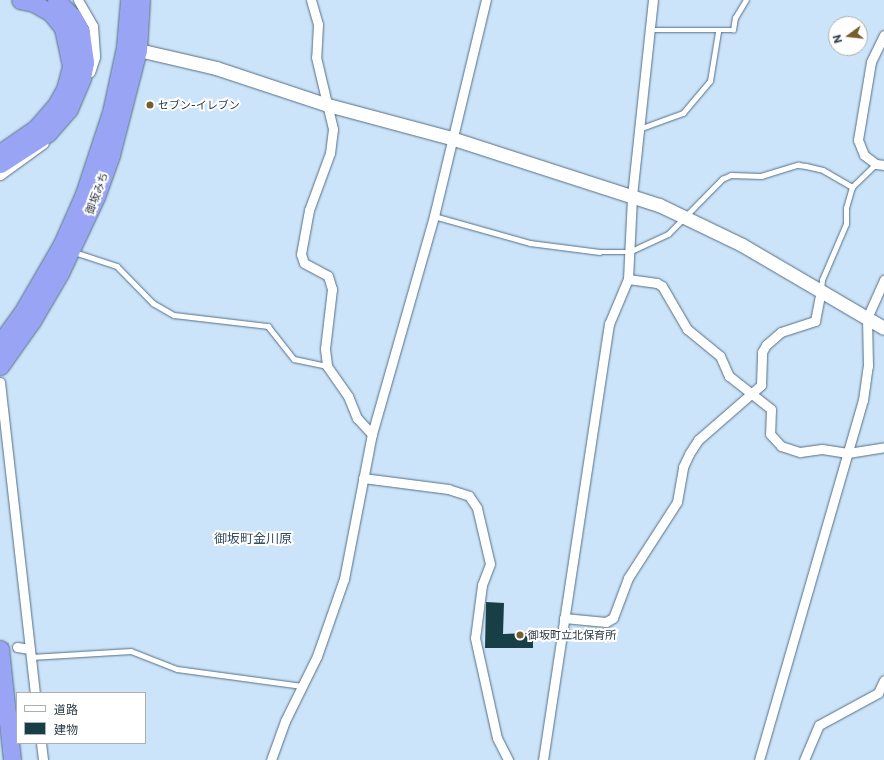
<!DOCTYPE html>
<meta charset="utf-8">
<style>
body{margin:0}
#map{position:relative;width:884px;height:760px;overflow:hidden;background:#cce4f9;font-family:Commissioner,"Noto Sans JP",sans-serif}
div>[style]{position:absolute}
[style*='--x']{left:calc(var(--x)*1px);top:calc(var(--y)*1px);width:calc(var(--w)*1px);rotate:calc(var(--a)*1deg)}
.building>*{inset:0;background:#193f46}
.street-tunnel>*{height:9px;margin-top:-4.5px;transform-origin:0;background:repeating-linear-gradient(90deg,#acc2d5 0 9px,transparent 0 13.5px)}
.roads{filter:drop-shadow(0 0 1px #546f86) drop-shadow(0 0 1px #546f86)}
.lane>*{height:4.5px;margin:-2.25px;padding:0 2.25px;transform-origin:2.25px;border-radius:2.25px;background:#fff}
.street>*{height:9px;margin:-4.5px;padding:0 4.5px;transform-origin:4.5px;border-radius:4.5px;background:#fff}
.secondary>*{height:13px;margin:-6.5px;padding:0 6.5px;transform-origin:6.5px;border-radius:6.5px;background:#fff}
.highway>*{height:17px;margin:-8.5px;padding:0 8.5px;transform-origin:8.5px;border-radius:8.5px;background:#99a5f4}
.dots>*{width:11px;height:11px;translate:-50% -50%;box-sizing:border-box;border:2px solid #fff;border-radius:50%}
span{translate:-50% -50%;white-space:nowrap;text-align:center;line-height:1.15;-webkit-text-stroke:4px #fff;paint-order:stroke}
.poi-label{font-size:11px;color:#2d3a44}
.left{translate:0 -50%;text-align:left}
.street-label{font-size:11px;color:#2d3a44}
.quarter-label{font-size:13px;color:#334d63}
.legend{position:absolute;left:16px;top:692px;width:130px;height:52px;box-sizing:border-box;background:#fff;border:1px solid #abb0b4;margin:0;padding:5px 7px;list-style:none;font-size:12px;color:#2d3a44}
.legend li{display:flex;align-items:center;gap:8px;height:20px}
.legend b{width:20px;border:1px solid #abb0b4}
.north{position:absolute;left:828px;top:16px;width:40px;height:40px;box-sizing:border-box;background:#fff;border:1px solid #abb0b4;border-radius:50%;rotate:255deg;font-size:11px;font-weight:700;line-height:16px;text-align:center;color:#2d3a44}
.north::after{content:'';display:block;margin:auto;width:14px;height:18px;background:#775d2f;clip-path:polygon(50% 0,100% 100%,50% 72%,0 100%)}
</style>
<div id="map">
<div class="building">
<i style="clip-path:polygon(486px 602px,504px 603px,503px 634px,533px 633px,533px 648px,485px 648px)"></i>
</div>
<div class="street-tunnel">
<i style="--x:0;--y:646;--w:17;--a:3"></i>
</div>
<div class="roads">
<div class="lane">
<i style="--x:650;--y:30;--w:83;--a:0"></i>
<i style="--x:733;--y:30;--w:12;--a:-81"></i>
<i style="--x:735;--y:18;--w:21;--a:-59"></i>
<i style="--x:639;--y:129;--w:47;--a:-20"></i>
<i style="--x:683;--y:113;--w:42;--a:-49.8"></i>
<i style="--x:710;--y:81;--w:50;--a:-80.7"></i>
<i style="--x:434;--y:216;--w:100;--a:15.7"></i>
<i style="--x:530;--y:243;--w:70;--a:7.4"></i>
<i style="--x:599;--y:252;--w:30;--a:0"></i>
<i style="--x:629;--y:252;--w:43;--a:-24.8"></i>
<i style="--x:668;--y:234;--w:77;--a:-45.5"></i>
<i style="--x:722;--y:179;--w:10;--a:-24"></i>
<i style="--x:731;--y:175;--w:30;--a:2"></i>
<i style="--x:761;--y:176;--w:39;--a:-17"></i>
<i style="--x:798;--y:165;--w:8;--a:7"></i>
<i style="--x:806;--y:166;--w:17;--a:13"></i>
<i style="--x:823;--y:170;--w:34;--a:30"></i>
<i style="--x:74;--y:252;--w:45;--a:18"></i>
<i style="--x:117;--y:266;--w:52;--a:45.8"></i>
<i style="--x:153;--y:303;--w:24;--a:30"></i>
<i style="--x:174;--y:315;--w:95;--a:6.7"></i>
<i style="--x:268;--y:326;--w:42;--a:51.8"></i>
<i style="--x:294;--y:359;--w:34;--a:12"></i>
<i style="--x:821;--y:290;--w:10;--a:-84"></i>
<i style="--x:822;--y:280;--w:61;--a:-66.8"></i>
<i style="--x:846;--y:224;--w:16;--a:-90"></i>
<i style="--x:846;--y:208;--w:22;--a:-74"></i>
<i style="--x:852;--y:187;--w:33;--a:-44"></i>
<i style="--x:31;--y:657;--w:100;--a:-3.4"></i>
<i style="--x:131;--y:651;--w:49;--a:21.4"></i>
<i style="--x:177;--y:669;--w:126;--a:7.7"></i>
</div>
<div class="street">
<i style="--x:78;--y:0;--w:30;--a:60"></i>
<i style="--x:93;--y:26;--w:31;--a:86"></i>
<i style="--x:95;--y:57;--w:16;--a:108"></i>
<i style="--x:311;--y:0;--w:25;--a:74"></i>
<i style="--x:318;--y:24;--w:33;--a:93"></i>
<i style="--x:316;--y:57;--w:74;--a:76.7"></i>
<i style="--x:333;--y:129;--w:24;--a:97"></i>
<i style="--x:330;--y:153;--w:61;--a:110.2"></i>
<i style="--x:309;--y:210;--w:45;--a:100.3"></i>
<i style="--x:301;--y:254;--w:9;--a:72"></i>
<i style="--x:304;--y:263;--w:27;--a:28"></i>
<i style="--x:328;--y:276;--w:14;--a:73"></i>
<i style="--x:332;--y:289;--w:60;--a:96.7"></i>
<i style="--x:325;--y:349;--w:17;--a:83"></i>
<i style="--x:327;--y:366;--w:37;--a:55"></i>
<i style="--x:348;--y:396;--w:24;--a:68"></i>
<i style="--x:357;--y:418;--w:22;--a:47"></i>
<i style="--x:884;--y:35;--w:30;--a:116"></i>
<i style="--x:871;--y:62;--w:79;--a:99.5"></i>
<i style="--x:858;--y:140;--w:16;--a:68"></i>
<i style="--x:864;--y:155;--w:15;--a:37"></i>
<i style="--x:876;--y:164;--w:8;--a:7"></i>
<i style="--x:0;--y:175;--w:54;--a:-36"></i>
<i style="--x:628;--y:279;--w:29;--a:8"></i>
<i style="--x:657;--y:283;--w:6;--a:31"></i>
<i style="--x:662;--y:286;--w:50;--a:59.8"></i>
<i style="--x:687;--y:329;--w:43;--a:39.3"></i>
<i style="--x:720;--y:356;--w:22;--a:66"></i>
<i style="--x:729;--y:376;--w:53;--a:38.2"></i>
<i style="--x:771;--y:409;--w:25;--a:92"></i>
<i style="--x:770;--y:434;--w:16;--a:47"></i>
<i style="--x:781;--y:446;--w:20;--a:18"></i>
<i style="--x:800;--y:452;--w:22;--a:-8"></i>
<i style="--x:822;--y:449;--w:26;--a:9"></i>
<i style="--x:848;--y:453;--w:36;--a:-9"></i>
<i style="--x:0;--y:382;--w:313;--a:83.6"></i>
<i style="--x:363;--y:478;--w:86;--a:7.4"></i>
<i style="--x:448;--y:489;--w:22;--a:18"></i>
<i style="--x:469;--y:496;--w:14;--a:56"></i>
<i style="--x:477;--y:508;--w:57;--a:76.9"></i>
<i style="--x:490;--y:564;--w:22;--a:111"></i>
<i style="--x:482;--y:585;--w:53;--a:97.5"></i>
<i style="--x:475;--y:638;--w:102;--a:77.6"></i>
<i style="--x:497;--y:738;--w:25;--a:63"></i>
<i style="--x:564;--y:618;--w:42;--a:5.4"></i>
<i style="--x:606;--y:622;--w:8;--a:-30"></i>
<i style="--x:613;--y:618;--w:43;--a:-69.4"></i>
<i style="--x:628;--y:578;--w:90;--a:-57.2"></i>
<i style="--x:677;--y:502;--w:36;--a:-80"></i>
<i style="--x:683;--y:467;--w:14;--a:-65"></i>
<i style="--x:689;--y:454;--w:17;--a:-57"></i>
<i style="--x:698;--y:440;--w:84;--a:-41.1"></i>
<i style="--x:761;--y:385;--w:33;--a:-88"></i>
<i style="--x:762;--y:352;--w:8;--a:-60"></i>
<i style="--x:766;--y:345;--w:20;--a:-41"></i>
<i style="--x:781;--y:332;--w:36;--a:-18"></i>
<i style="--x:815;--y:321;--w:32;--a:-79"></i>
<i style="--x:17;--y:647;--w:13;--a:9"></i>
<i style="--x:41;--y:743;--w:17;--a:83"></i>
<i style="--x:271;--y:760;--w:41;--a:-70.3"></i>
<i style="--x:285;--y:721;--w:72;--a:-63.8"></i>
<i style="--x:317;--y:656;--w:82;--a:-70.7"></i>
<i style="--x:344;--y:579;--w:148;--a:-79.1"></i>
<i style="--x:372;--y:434;--w:227;--a:-74.1"></i>
<i style="--x:434;--y:216;--w:222;--a:-76.5"></i>
<i style="--x:543;--y:760;--w:441;--a:-81.4"></i>
<i style="--x:609;--y:324;--w:49;--a:-67.1"></i>
<i style="--x:628;--y:279;--w:83;--a:-87.2"></i>
<i style="--x:632;--y:196;--w:197;--a:-83.9"></i>
<i style="--x:759;--y:760;--w:375;--a:-73.9"></i>
<i style="--x:863;--y:400;--w:34;--a:-82"></i>
<i style="--x:868;--y:366;--w:48;--a:-91.2"></i>
<i style="--x:867;--y:318;--w:42;--a:-65.9"></i>
<i style="--x:804;--y:760;--w:38;--a:-67"></i>
<i style="--x:819;--y:725;--w:67;--a:-28.5"></i>
<i style="--x:878;--y:693;--w:14;--a:-65"></i>
</div>
<div class="secondary">
<i style="--x:130;--y:48;--w:88;--a:13.1"></i>
<i style="--x:216;--y:68;--w:118;--a:18.3"></i>
<i style="--x:328;--y:105;--w:127;--a:15"></i>
<i style="--x:451;--y:138;--w:219;--a:17.9"></i>
<i style="--x:659;--y:205;--w:92;--a:25.7"></i>
<i style="--x:742;--y:245;--w:164;--a:30.3"></i>
</div>
<div class="highway">
<i style="--x:3;--y:151;--w:40;--a:-34.9"></i>
<i style="--x:36;--y:128;--w:30;--a:-49"></i>
<i style="--x:56;--y:105;--w:18;--a:-61"></i>
<i style="--x:65;--y:89;--w:24;--a:-75"></i>
<i style="--x:71;--y:66;--w:39;--a:-102"></i>
<i style="--x:63;--y:28;--w:19;--a:-129"></i>
<i style="--x:51;--y:13;--w:20;--a:-150"></i>
<i style="--x:34;--y:3;--w:14;--a:-168"></i>
<i style="--x:0;--y:164;--w:57;--a:-32.9"></i>
<i style="--x:48;--y:133;--w:32;--a:-49"></i>
<i style="--x:69;--y:109;--w:34;--a:-67"></i>
<i style="--x:82;--y:78;--w:16;--a:-79"></i>
<i style="--x:85;--y:62;--w:30;--a:-98"></i>
<i style="--x:81;--y:32;--w:17;--a:-118"></i>
<i style="--x:73;--y:17;--w:24;--a:-135"></i>
<i style="--x:0;--y:343;--w:37;--a:-54"></i>
<i style="--x:22;--y:313;--w:80;--a:-59.9"></i>
<i style="--x:62;--y:244;--w:55;--a:-66.3"></i>
<i style="--x:84;--y:194;--w:86;--a:-71.8"></i>
<i style="--x:111;--y:112;--w:66;--a:-77.8"></i>
<i style="--x:125;--y:47;--w:47;--a:-85.1"></i>
<i style="--x:0;--y:366;--w:55;--a:-54.6"></i>
<i style="--x:32;--y:321;--w:56;--a:-59.7"></i>
<i style="--x:60;--y:273;--w:84;--a:-64.7"></i>
<i style="--x:96;--y:197;--w:45;--a:-70.3"></i>
<i style="--x:111;--y:155;--w:108;--a:-75.6"></i>
<i style="--x:138;--y:50;--w:50;--a:-86.6"></i>
<i style="--x:0;--y:649;--w:112;--a:83.8"></i>
</div>
</div>
<div class="dots">
<i style="left:150px;top:105px;background:#775d2f"></i>
<i style="left:520px;top:635px;background:#775d2f"></i>
</div>
<div class="poi-label">
<span class="left" style="left:158px;top:105px">セブン-イレブン</span>
<span class="left" style="left:528px;top:635px">御坂町立北保育所</span>
</div>
<div class="street-label">
<span style="left:97px;top:193px;rotate:-69deg">御坂みち</span>
</div>
<div class="quarter-label">
<span style="left:253px;top:538px">御坂町金川原</span>
</div>
<ul class="legend">
<li><b style="height:5px;background:#fff"></b>道路</li>
<li><b style="height:11px;background:#193f46"></b>建物</li>
</ul>
<div class="north">N</div>
</div>
